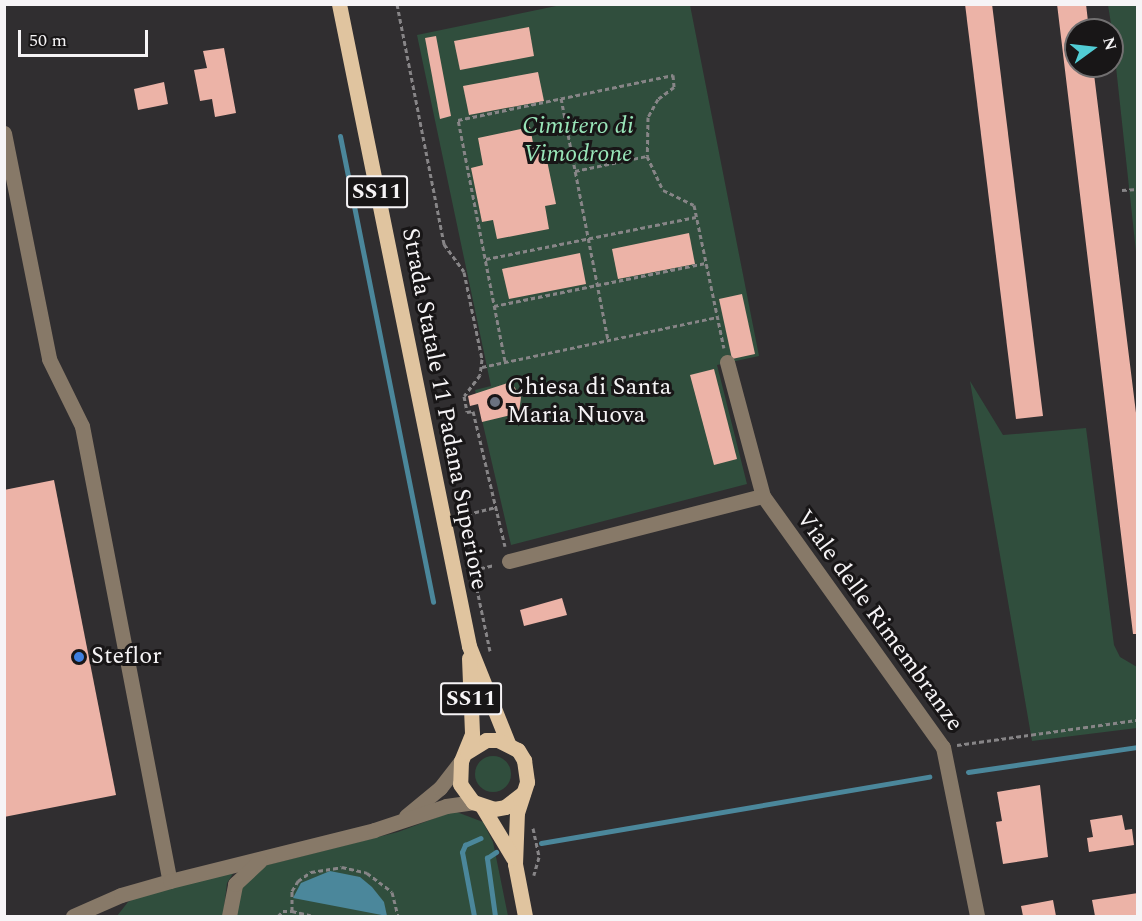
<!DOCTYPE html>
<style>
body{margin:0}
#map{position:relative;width:1142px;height:921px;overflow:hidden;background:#302e30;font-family:Spectral,serif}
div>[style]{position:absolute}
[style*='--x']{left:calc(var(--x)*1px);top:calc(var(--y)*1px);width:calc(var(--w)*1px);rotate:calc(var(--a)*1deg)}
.green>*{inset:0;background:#304e3d}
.round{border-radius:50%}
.water>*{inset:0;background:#4b879b}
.stream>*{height:5px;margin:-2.5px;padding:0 2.5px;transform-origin:2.5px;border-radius:2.5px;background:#4b879b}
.building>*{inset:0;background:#ecb3a7}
.path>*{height:3px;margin-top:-1.5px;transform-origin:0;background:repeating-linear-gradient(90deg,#878587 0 4.5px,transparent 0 7.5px)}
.minor>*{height:15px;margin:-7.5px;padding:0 7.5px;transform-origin:7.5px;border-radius:7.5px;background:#877968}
.major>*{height:15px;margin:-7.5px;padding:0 7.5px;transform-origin:7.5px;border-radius:7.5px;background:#e0c49f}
.dots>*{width:16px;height:16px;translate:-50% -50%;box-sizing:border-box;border:3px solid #181617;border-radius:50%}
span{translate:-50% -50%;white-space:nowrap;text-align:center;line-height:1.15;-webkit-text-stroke:6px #181617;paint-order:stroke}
.shield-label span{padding:2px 4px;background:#181617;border:2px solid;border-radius:4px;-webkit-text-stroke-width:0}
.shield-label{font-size:22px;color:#f6f4f6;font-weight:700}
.park-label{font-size:24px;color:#99e6b9;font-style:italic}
.poi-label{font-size:24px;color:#f6f4f6}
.left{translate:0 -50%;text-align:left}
.street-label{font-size:24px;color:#f6f4f6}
.frame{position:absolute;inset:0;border:6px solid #f6f4f6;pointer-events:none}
.north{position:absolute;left:1064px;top:18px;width:60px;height:60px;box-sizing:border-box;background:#181617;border:2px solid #716f70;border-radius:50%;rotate:75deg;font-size:16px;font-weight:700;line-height:24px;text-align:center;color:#f6f4f6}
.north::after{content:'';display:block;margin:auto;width:21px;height:27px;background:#51ccd4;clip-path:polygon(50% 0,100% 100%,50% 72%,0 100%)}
.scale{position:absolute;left:18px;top:30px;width:130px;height:27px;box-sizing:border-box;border:3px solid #f6f4f6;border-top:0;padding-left:8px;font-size:18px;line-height:21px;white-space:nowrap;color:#f6f4f6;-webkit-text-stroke:4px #181617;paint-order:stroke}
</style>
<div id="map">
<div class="green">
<i style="clip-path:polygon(561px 5px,690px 5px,759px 356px,717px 365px,747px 484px,511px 545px,475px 390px,491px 386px,417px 35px)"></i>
<i style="clip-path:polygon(1108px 5px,1137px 5px,1137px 261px,1112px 30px)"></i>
<i style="clip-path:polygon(970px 381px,1003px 435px,1086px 428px,1114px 645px,1120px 657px,1137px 667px,1137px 728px,1032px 741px)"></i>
<i class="round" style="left:475px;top:756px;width:36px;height:36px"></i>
<i style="clip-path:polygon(454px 811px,483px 822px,493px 842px,508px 916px,236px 916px,242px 887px,259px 867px,398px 832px)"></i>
<i style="clip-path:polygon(234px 872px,227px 883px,223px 916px,117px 916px,128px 902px,145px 893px)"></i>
</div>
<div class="water">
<i style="clip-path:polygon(330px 871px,360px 877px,372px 887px,384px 902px,387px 916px,293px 898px,301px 883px)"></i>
</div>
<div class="stream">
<i style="--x:340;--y:136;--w:475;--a:78.7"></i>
<i style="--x:968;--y:772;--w:172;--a:-8.4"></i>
<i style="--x:541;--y:843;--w:394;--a:-9.7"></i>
<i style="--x:474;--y:916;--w:65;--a:-100.6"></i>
<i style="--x:462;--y:852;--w:8;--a:-67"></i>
<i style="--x:465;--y:845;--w:17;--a:-24"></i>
<i style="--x:495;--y:916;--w:59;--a:-97.9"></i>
<i style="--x:487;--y:858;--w:11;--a:-34"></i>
</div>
<div class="building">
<i style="clip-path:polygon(965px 4px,992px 4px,1043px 416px,1016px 419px)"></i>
<i style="clip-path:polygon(1057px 4px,1086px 4px,1089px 30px,1076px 30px,1076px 66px,1093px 66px,1138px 429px,1138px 634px,1133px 634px)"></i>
<i style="clip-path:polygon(529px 27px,534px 56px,460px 70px,454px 41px)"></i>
<i style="clip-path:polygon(436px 36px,451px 116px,440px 119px,425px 38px)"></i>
<i style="clip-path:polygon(224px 48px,236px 113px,215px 117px,212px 99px,200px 101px,194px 70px,207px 68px,203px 51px)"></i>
<i style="clip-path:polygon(538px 72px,544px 101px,469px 115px,463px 86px)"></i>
<i style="clip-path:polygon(164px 82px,168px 104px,138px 110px,134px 89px)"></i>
<i style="clip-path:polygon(530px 127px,534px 148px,544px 146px,556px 204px,545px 206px,549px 229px,497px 239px,493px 220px,482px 222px,471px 168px,483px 165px,478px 138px)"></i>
<i style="clip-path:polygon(689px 233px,695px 264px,618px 279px,612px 249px)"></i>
<i style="clip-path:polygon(580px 253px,586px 284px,509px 299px,502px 269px)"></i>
<i style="clip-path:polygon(742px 294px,755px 354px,732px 359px,719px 299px)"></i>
<i style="clip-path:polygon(714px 369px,737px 459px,714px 465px,690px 375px)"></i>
<i style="clip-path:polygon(511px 382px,521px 397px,519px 413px,482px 422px,478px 404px,470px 406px,468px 396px)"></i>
<i style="clip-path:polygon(54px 480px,116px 795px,4px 817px,4px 490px)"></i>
<i style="clip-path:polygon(562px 598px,567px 615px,524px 626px,520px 610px)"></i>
<i style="clip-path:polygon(1040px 785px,1048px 857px,1003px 864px,996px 822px,1002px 821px,997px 792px)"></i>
<i style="clip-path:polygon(1122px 815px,1125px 830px,1132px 829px,1134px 845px,1089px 852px,1087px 838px,1093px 837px,1090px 820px)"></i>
<i style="clip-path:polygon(1138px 893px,1138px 916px,1095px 916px,1092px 900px)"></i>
<i style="clip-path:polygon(1053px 900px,1056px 916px,1023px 916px,1021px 906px)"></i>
</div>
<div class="path">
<i style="--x:397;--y:4;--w:245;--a:78.9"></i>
<i style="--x:444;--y:244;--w:34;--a:54"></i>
<i style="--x:464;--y:272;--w:89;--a:78.3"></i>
<i style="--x:482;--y:359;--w:16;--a:97"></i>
<i style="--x:480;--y:375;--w:26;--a:127"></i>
<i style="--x:464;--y:396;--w:16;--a:79"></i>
<i style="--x:467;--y:412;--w:6;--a:-9"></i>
<i style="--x:473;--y:411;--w:139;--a:76.7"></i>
<i style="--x:561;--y:98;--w:247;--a:79"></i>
<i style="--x:575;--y:171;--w:74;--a:-11.8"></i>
<i style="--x:1122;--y:190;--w:16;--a:-4"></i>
<i style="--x:486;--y:259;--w:214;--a:-11.3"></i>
<i style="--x:494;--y:306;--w:216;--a:-11.5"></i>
<i style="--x:505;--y:361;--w:246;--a:-101"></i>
<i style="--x:458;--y:120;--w:220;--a:-11.8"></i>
<i style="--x:673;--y:75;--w:12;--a:85"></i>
<i style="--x:674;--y:87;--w:20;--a:143"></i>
<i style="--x:658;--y:99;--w:21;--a:119"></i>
<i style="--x:648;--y:117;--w:39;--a:91"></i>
<i style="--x:647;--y:156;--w:38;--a:65"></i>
<i style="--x:663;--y:190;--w:34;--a:26"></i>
<i style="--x:694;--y:205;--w:146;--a:78.2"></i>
<i style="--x:482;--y:367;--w:240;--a:-12"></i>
<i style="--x:460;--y:516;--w:37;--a:-14"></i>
<i style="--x:490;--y:651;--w:83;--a:-101.9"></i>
<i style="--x:473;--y:570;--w:22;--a:-13"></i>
<i style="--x:957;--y:745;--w:183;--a:-7.9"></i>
<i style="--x:533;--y:828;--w:30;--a:78"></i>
<i style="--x:539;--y:857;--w:19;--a:106"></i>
<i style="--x:292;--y:911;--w:20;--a:-90"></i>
<i style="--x:292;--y:891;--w:12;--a:-59"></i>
<i style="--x:298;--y:881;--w:16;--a:-35"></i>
<i style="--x:311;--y:872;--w:31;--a:-9"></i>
<i style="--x:342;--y:867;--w:26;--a:13"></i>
<i style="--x:367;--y:873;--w:31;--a:37"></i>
<i style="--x:392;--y:892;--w:25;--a:76"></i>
<i style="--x:278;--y:916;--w:7;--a:-45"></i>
<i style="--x:283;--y:911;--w:9;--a:0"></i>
<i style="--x:292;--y:911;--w:22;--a:13"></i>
</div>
<div class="minor">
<i style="--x:4;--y:133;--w:230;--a:78.7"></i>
<i style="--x:49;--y:359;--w:75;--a:63.8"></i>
<i style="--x:82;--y:426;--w:463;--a:79.1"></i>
<i style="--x:727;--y:362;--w:139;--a:75"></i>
<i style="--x:763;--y:496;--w:309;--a:54.4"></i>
<i style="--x:943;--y:747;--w:172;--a:78.6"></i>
<i style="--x:509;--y:561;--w:262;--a:-14.4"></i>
<i style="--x:406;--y:816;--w:44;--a:-39.5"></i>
<i style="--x:440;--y:788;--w:34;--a:-52"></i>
<i style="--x:73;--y:916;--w:52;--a:-23.6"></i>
<i style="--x:121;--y:895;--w:51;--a:-15.9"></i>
<i style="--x:170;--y:881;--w:210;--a:-14"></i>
<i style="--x:374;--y:830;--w:76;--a:-18.4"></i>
<i style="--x:446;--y:806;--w:27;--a:-8"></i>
<i style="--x:229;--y:916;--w:33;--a:-79"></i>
<i style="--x:235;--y:884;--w:34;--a:-43"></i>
</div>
<div class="major">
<i style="--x:339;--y:4;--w:655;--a:78.55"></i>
<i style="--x:469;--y:646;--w:105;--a:68.1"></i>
<i style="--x:469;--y:658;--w:76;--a:87.7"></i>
<i style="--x:472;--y:734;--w:29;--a:112"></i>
<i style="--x:461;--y:761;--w:23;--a:92"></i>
<i style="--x:460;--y:784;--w:22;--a:54"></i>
<i style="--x:473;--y:802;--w:22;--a:18"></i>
<i style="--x:494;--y:809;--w:11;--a:-10"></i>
<i style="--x:505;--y:807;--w:23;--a:-38"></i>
<i style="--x:467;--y:752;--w:22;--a:-32"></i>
<i style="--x:486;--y:740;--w:12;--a:0"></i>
<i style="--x:498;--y:740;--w:22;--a:27"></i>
<i style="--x:518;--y:750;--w:12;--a:59"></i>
<i style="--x:524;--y:760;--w:22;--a:82"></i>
<i style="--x:527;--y:782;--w:32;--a:108"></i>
<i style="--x:517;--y:812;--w:52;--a:92.2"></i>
<i style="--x:515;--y:864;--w:53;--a:79.1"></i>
<i style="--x:483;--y:808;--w:58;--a:59"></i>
</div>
<div class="dots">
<i style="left:495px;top:402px;background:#6b7280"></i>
<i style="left:79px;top:657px;background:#3f7fe0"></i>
</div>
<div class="shield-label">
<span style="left:377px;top:192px">SS11</span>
<span style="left:471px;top:699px">SS11</span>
</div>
<div class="park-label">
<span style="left:578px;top:141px">Cimitero di<br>Vimodrone</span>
</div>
<div class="poi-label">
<span class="left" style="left:507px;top:402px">Chiesa di Santa<br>Maria Nuova</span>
<span class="left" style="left:91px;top:657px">Steflor</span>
</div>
<div class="street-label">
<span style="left:444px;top:409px;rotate:79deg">Strada Statale 11 Padana Superiore</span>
<span style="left:879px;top:621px;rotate:54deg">Viale delle Rimembranze</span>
</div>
<div class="frame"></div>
<div class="north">N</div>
<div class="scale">50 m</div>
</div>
